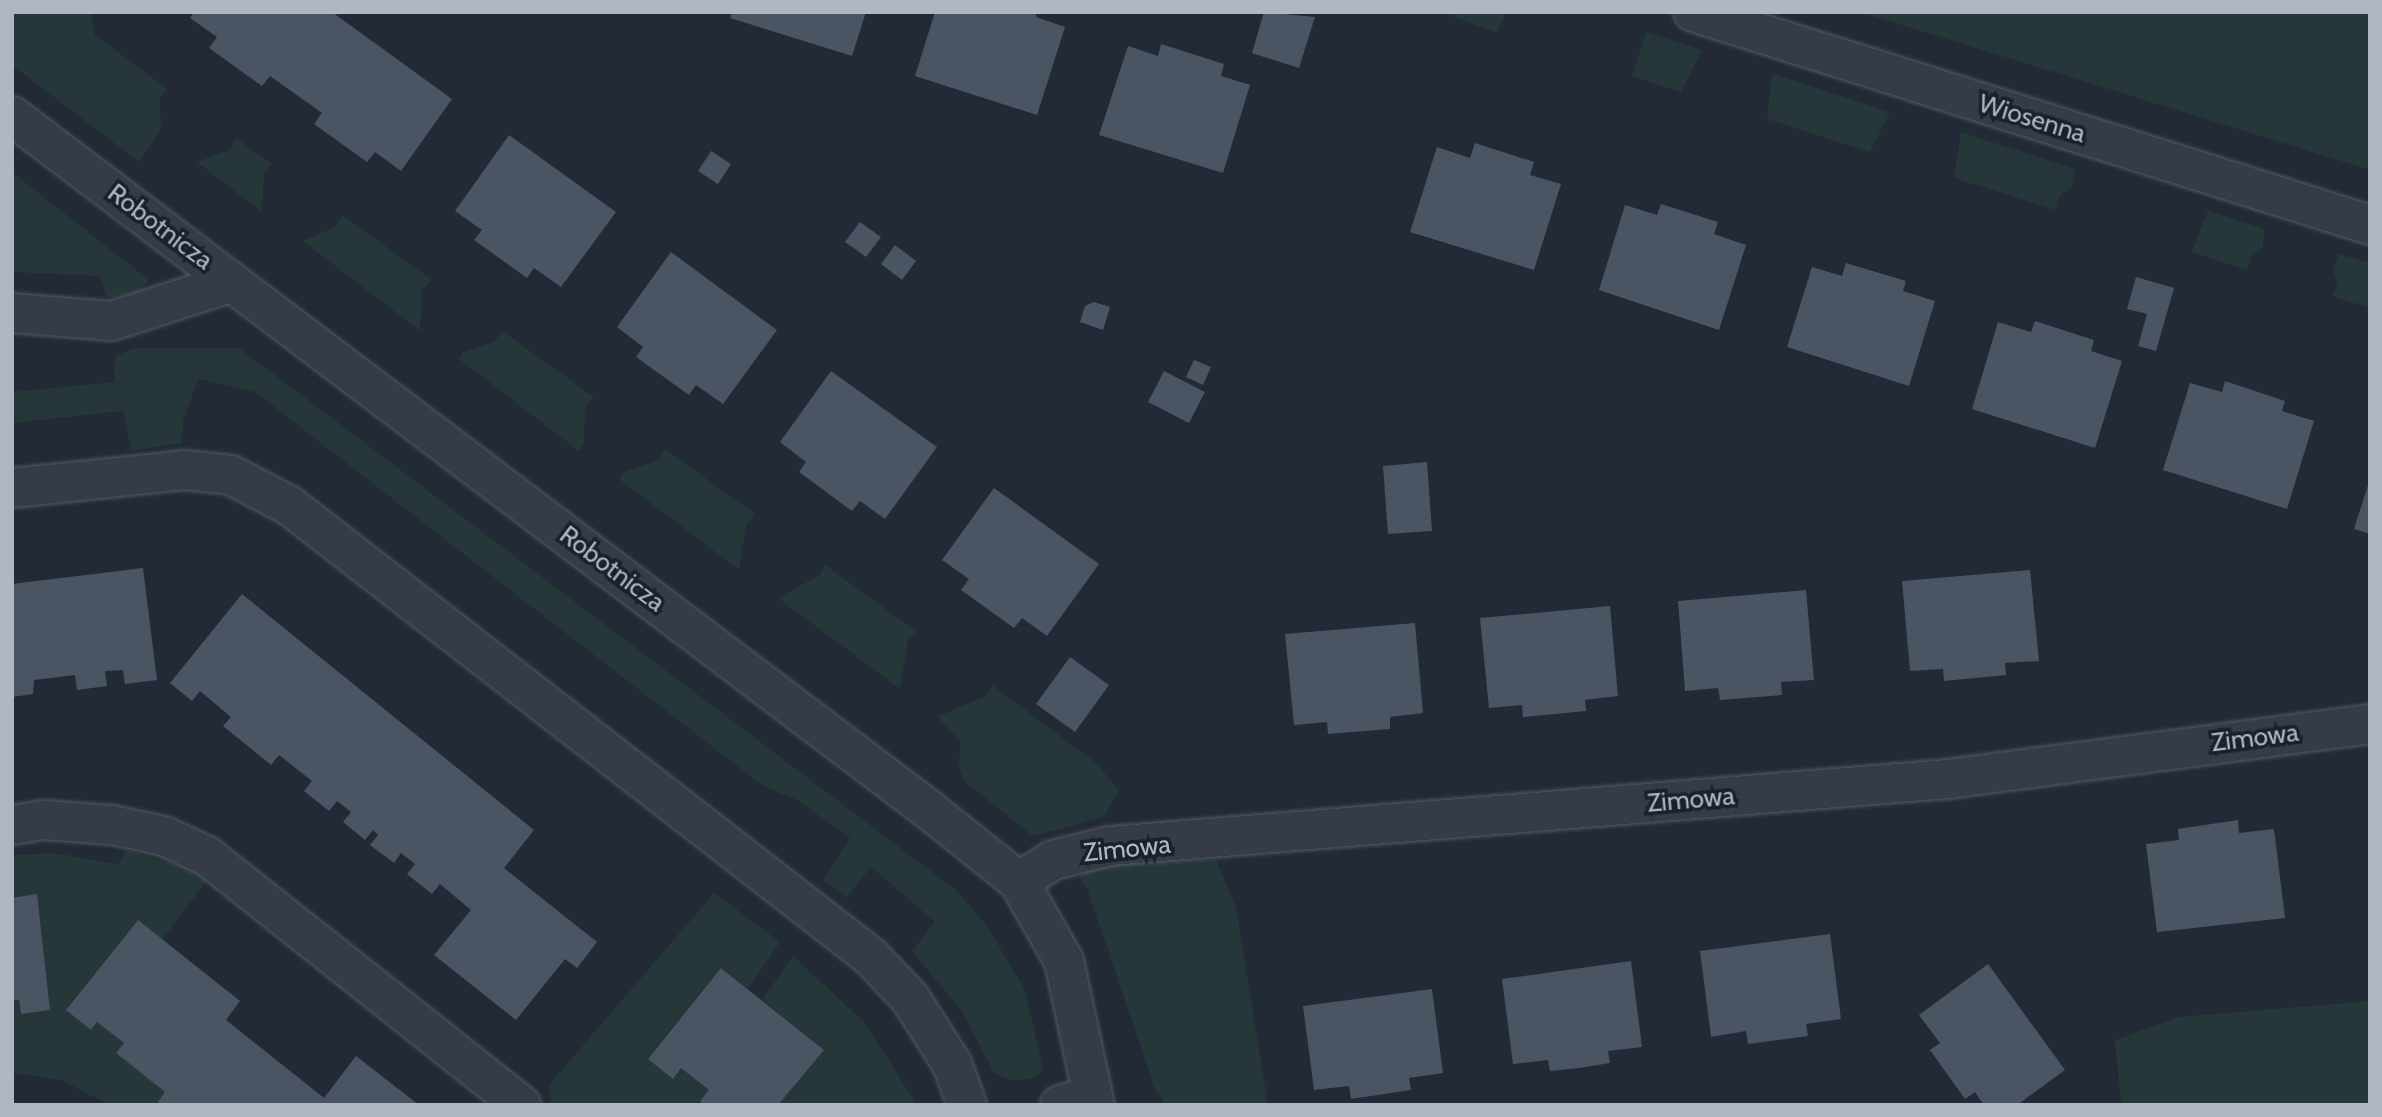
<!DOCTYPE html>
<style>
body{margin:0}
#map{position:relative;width:2382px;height:1117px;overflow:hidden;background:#222a36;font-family:Cabin,sans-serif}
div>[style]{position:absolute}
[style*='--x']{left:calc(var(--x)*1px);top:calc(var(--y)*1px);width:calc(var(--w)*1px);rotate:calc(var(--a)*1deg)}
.green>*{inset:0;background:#253738}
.building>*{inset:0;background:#4a5462}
.roads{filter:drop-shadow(0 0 2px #525a64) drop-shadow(0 0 2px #525a64)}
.minor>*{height:38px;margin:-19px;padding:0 19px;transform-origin:19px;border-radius:19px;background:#353c47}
span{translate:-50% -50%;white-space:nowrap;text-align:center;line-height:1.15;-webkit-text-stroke:7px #1a212b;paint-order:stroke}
.street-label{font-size:26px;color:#afb7c3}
.frame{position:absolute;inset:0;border:14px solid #afb7c3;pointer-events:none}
</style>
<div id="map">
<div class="green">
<i style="clip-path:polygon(12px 12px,90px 12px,95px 35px,167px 89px,160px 98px,161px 130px,139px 162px,12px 65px)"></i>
<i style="clip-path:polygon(1441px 12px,1506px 12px,1497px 33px)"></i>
<i style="clip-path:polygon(1860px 12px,2370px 12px,2370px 170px)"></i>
<i style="clip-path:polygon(1646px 32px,1702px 50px,1681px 92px,1632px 76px)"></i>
<i style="clip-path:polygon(1772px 73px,1890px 112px,1870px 152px,1767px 119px)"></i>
<i style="clip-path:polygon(1961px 132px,2075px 169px,2071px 189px,2060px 195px,2056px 210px,1954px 178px)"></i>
<i style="clip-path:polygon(236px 138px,272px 164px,264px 174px,262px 212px,197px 162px,229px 150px)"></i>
<i style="clip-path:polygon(12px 172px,149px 280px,138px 294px,107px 298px,100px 276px,12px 272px)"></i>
<i style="clip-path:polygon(2208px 211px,2265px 229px,2262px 248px,2252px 255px,2247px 270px,2192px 252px)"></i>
<i style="clip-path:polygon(342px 215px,432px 280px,422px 290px,420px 331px,303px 241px,335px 227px)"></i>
<i style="clip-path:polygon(2339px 254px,2370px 263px,2370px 308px,2332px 296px,2338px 283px,2333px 271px)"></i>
<i style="clip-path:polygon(502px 331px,594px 397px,585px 407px,584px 444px,579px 451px,459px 359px,463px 352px,494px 342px)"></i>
<i style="clip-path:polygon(135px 348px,239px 348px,956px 890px,987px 926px,1025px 990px,1043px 1069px,1035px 1078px,1014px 1081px,994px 1073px,963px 1013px,912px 951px,935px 922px,871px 867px,846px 898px,823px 880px,850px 838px,797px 800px,763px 786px,255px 392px,198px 379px,183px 421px,182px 443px,131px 451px,123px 411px,12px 423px,12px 392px,114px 382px,115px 356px)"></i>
<i style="clip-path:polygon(665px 449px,755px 514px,746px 525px,739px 570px,619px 479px,624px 472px,658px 460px)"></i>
<i style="clip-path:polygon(825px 565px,916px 631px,908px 641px,900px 689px,778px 598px,820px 575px)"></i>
<i style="clip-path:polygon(992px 685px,1095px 762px,1119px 790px,1104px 817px,1033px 836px,965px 782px,959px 768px,960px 740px,937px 717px,985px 696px)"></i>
<i style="clip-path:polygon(126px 850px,211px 875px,162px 940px,137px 921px,66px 1010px,91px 1030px,97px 1022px,124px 1043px,116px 1053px,165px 1092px,161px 1105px,109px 1105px,61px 1080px,12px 1073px,12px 1000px,19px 1000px,21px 1014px,50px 1010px,37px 895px,14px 898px,12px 855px,54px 853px,119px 864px)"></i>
<i style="clip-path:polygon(1129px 860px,1216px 860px,1236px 908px,1268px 1105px,1166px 1105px,1155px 1089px,1088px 891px,1079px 878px,1090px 865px)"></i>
<i style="clip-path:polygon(714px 893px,780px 942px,748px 989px,721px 968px,648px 1058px,681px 1068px,709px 1090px,700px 1101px,704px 1105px,552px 1105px,549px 1085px)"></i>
<i style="clip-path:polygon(793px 956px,865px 1023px,917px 1105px,778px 1105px,824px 1050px,762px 1000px)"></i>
<i style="clip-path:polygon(2370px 1001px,2370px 1105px,2121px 1105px,2115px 1040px,2178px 1017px)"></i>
</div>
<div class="building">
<i style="clip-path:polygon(194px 12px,332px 12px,452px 99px,401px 171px,375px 152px,367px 162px,314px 124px,322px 113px,270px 76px,262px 86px,209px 48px,217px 37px,190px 18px)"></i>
<i style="clip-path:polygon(732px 12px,866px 12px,852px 56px,730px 18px)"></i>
<i style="clip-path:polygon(935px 12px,1037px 12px,1036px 17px,1065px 27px,1037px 115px,915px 76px)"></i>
<i style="clip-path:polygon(1264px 12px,1315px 17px,1299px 68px,1252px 53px)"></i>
<i style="clip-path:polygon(1161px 44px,1224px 64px,1221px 76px,1250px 85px,1223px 173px,1099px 135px,1128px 46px,1158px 56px)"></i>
<i style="clip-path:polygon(509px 135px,616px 212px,561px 287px,534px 268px,527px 278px,474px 240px,482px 230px,455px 211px)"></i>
<i style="clip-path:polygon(1475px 143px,1534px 162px,1530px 175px,1561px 184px,1534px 270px,1410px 232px,1437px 147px,1470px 158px)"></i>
<i style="clip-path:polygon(711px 151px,731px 164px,718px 184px,698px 171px)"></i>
<i style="clip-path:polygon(1661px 204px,1718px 222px,1714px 234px,1746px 245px,1719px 330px,1599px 290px,1625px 205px,1657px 215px)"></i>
<i style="clip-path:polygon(860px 222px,881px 237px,866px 257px,845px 242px)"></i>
<i style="clip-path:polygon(895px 245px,916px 261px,902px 280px,881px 264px)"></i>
<i style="clip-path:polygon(671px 252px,777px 330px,723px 404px,696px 385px,689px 395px,636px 357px,643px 347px,617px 327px)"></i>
<i style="clip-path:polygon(1846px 263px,1906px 281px,1903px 291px,1935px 301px,1909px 386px,1787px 347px,1812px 267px,1842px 276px)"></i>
<i style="clip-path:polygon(2136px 277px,2174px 288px,2156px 351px,2138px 346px,2147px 314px,2127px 309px)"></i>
<i style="clip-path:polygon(1094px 302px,1110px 307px,1103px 330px,1080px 322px,1085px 306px)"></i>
<i style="clip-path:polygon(2035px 321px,2094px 340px,2091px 351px,2122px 361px,2095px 448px,1972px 409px,1998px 322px,2031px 332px)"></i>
<i style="clip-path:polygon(1194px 360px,1211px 367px,1203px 385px,1186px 377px)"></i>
<i style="clip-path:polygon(831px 371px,937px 447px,885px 519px,860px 501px,852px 511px,799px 472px,806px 462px,780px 442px)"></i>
<i style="clip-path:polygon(1164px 371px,1205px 392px,1189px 423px,1148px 402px)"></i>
<i style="clip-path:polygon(2225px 381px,2285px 401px,2282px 411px,2314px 421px,2287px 509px,2163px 470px,2190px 383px,2222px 392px)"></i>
<i style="clip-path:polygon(1427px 462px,1432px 531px,1388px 534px,1383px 466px)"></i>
<i style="clip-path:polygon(2369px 482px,2370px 482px,2370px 534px,2354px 529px)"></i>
<i style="clip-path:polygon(994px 488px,1099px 564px,1047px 636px,1022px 618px,1014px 628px,961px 590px,969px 579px,942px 560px)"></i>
<i style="clip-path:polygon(143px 568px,157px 680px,125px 684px,123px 670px,105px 671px,107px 686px,77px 690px,75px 675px,34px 680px,33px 694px,12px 697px,12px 584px)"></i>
<i style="clip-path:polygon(2030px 570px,2039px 661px,2005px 663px,2006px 675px,1944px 681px,1943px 669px,1910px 671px,1902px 581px)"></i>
<i style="clip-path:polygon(1806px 590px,1814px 680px,1781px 682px,1782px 695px,1720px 700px,1718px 688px,1685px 691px,1678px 601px)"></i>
<i style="clip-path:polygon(242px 594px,534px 830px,504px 868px,597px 942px,577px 968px,565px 959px,516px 1020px,434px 955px,471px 910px,440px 884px,432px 894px,407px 874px,415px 864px,401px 853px,394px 863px,370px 845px,378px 835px,373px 830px,365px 840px,343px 822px,351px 812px,337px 801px,329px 811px,304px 791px,312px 781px,279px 755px,271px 765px,223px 726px,231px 717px,200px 691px,192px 701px,170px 683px)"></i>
<i style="clip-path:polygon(1610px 606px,1618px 696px,1585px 700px,1586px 711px,1523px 717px,1522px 705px,1489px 708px,1480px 618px)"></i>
<i style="clip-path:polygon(1415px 623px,1423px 713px,1390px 717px,1390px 729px,1328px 734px,1327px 722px,1294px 725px,1285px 634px)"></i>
<i style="clip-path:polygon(1070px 657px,1109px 685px,1075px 732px,1036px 704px)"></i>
<i style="clip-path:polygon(2238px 820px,2239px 833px,2274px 829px,2285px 918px,2157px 932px,2146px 844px,2179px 840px,2178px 829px)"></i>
<i style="clip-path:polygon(37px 894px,50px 1010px,21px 1014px,19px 1000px,12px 1000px,12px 898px)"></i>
<i style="clip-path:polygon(138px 920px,240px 1001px,226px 1020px,324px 1098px,356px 1056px,419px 1105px,161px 1105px,158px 1102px,165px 1092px,116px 1053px,124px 1043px,97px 1022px,91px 1030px,66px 1010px)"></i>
<i style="clip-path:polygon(1830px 934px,1841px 1019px,1806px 1024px,1808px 1036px,1748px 1044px,1746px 1031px,1711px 1037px,1700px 951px)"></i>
<i style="clip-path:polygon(1631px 961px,1642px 1047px,1608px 1051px,1610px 1063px,1579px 1068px,1550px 1071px,1548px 1060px,1513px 1064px,1502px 979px)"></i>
<i style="clip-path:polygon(1988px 964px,2065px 1070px,2017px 1105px,1984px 1105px,1975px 1092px,1965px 1099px,1930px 1050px,1940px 1043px,1919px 1015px)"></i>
<i style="clip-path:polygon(721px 968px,824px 1050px,778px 1105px,704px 1105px,700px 1101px,709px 1090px,681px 1068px,673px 1079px,648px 1059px)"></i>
<i style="clip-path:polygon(1432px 989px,1443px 1073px,1409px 1078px,1411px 1090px,1351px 1099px,1349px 1086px,1314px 1090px,1303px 1006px)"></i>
</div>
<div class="roads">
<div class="minor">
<i style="--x:1693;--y:12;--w:710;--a:17.46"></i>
<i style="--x:12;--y:116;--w:1149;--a:37.11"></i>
<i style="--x:928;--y:809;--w:117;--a:38.7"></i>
<i style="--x:1019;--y:882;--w:91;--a:60.3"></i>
<i style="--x:1064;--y:961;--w:147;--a:77.9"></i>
<i style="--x:12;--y:313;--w:100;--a:4.6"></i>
<i style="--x:112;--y:321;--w:126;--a:-18"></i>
<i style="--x:12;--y:488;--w:174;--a:-5.9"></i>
<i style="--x:185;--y:470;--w:46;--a:6.2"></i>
<i style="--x:231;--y:475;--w:67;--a:27.7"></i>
<i style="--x:290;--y:506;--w:734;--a:37.81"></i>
<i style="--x:870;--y:956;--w:58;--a:46.4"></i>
<i style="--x:910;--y:998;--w:78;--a:57.5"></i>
<i style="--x:952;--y:1064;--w:44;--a:69.9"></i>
<i style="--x:12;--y:825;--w:32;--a:-9"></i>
<i style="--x:44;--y:820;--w:68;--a:4.2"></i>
<i style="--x:112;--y:825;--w:53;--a:11.9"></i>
<i style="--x:164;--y:836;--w:47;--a:24.9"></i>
<i style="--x:207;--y:856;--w:401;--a:38.4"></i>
<i style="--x:1019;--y:882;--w:40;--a:-32.9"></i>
<i style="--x:1053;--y:860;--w:59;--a:-13.8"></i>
<i style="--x:1110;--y:846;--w:841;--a:-4.57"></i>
<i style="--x:1948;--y:779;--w:426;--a:-7.4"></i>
<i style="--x:1060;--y:1105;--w:34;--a:-15"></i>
</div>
</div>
<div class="street-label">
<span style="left:2032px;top:119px;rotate:17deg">Wiosenna</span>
<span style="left:160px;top:227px;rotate:37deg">Robotnicza</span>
<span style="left:612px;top:569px;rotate:37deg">Robotnicza</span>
<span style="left:2255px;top:738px;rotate:-7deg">Zimowa</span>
<span style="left:1691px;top:800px;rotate:-5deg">Zimowa</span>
<span style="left:1127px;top:849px;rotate:-6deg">Zimowa</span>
</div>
<div class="frame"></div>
</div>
